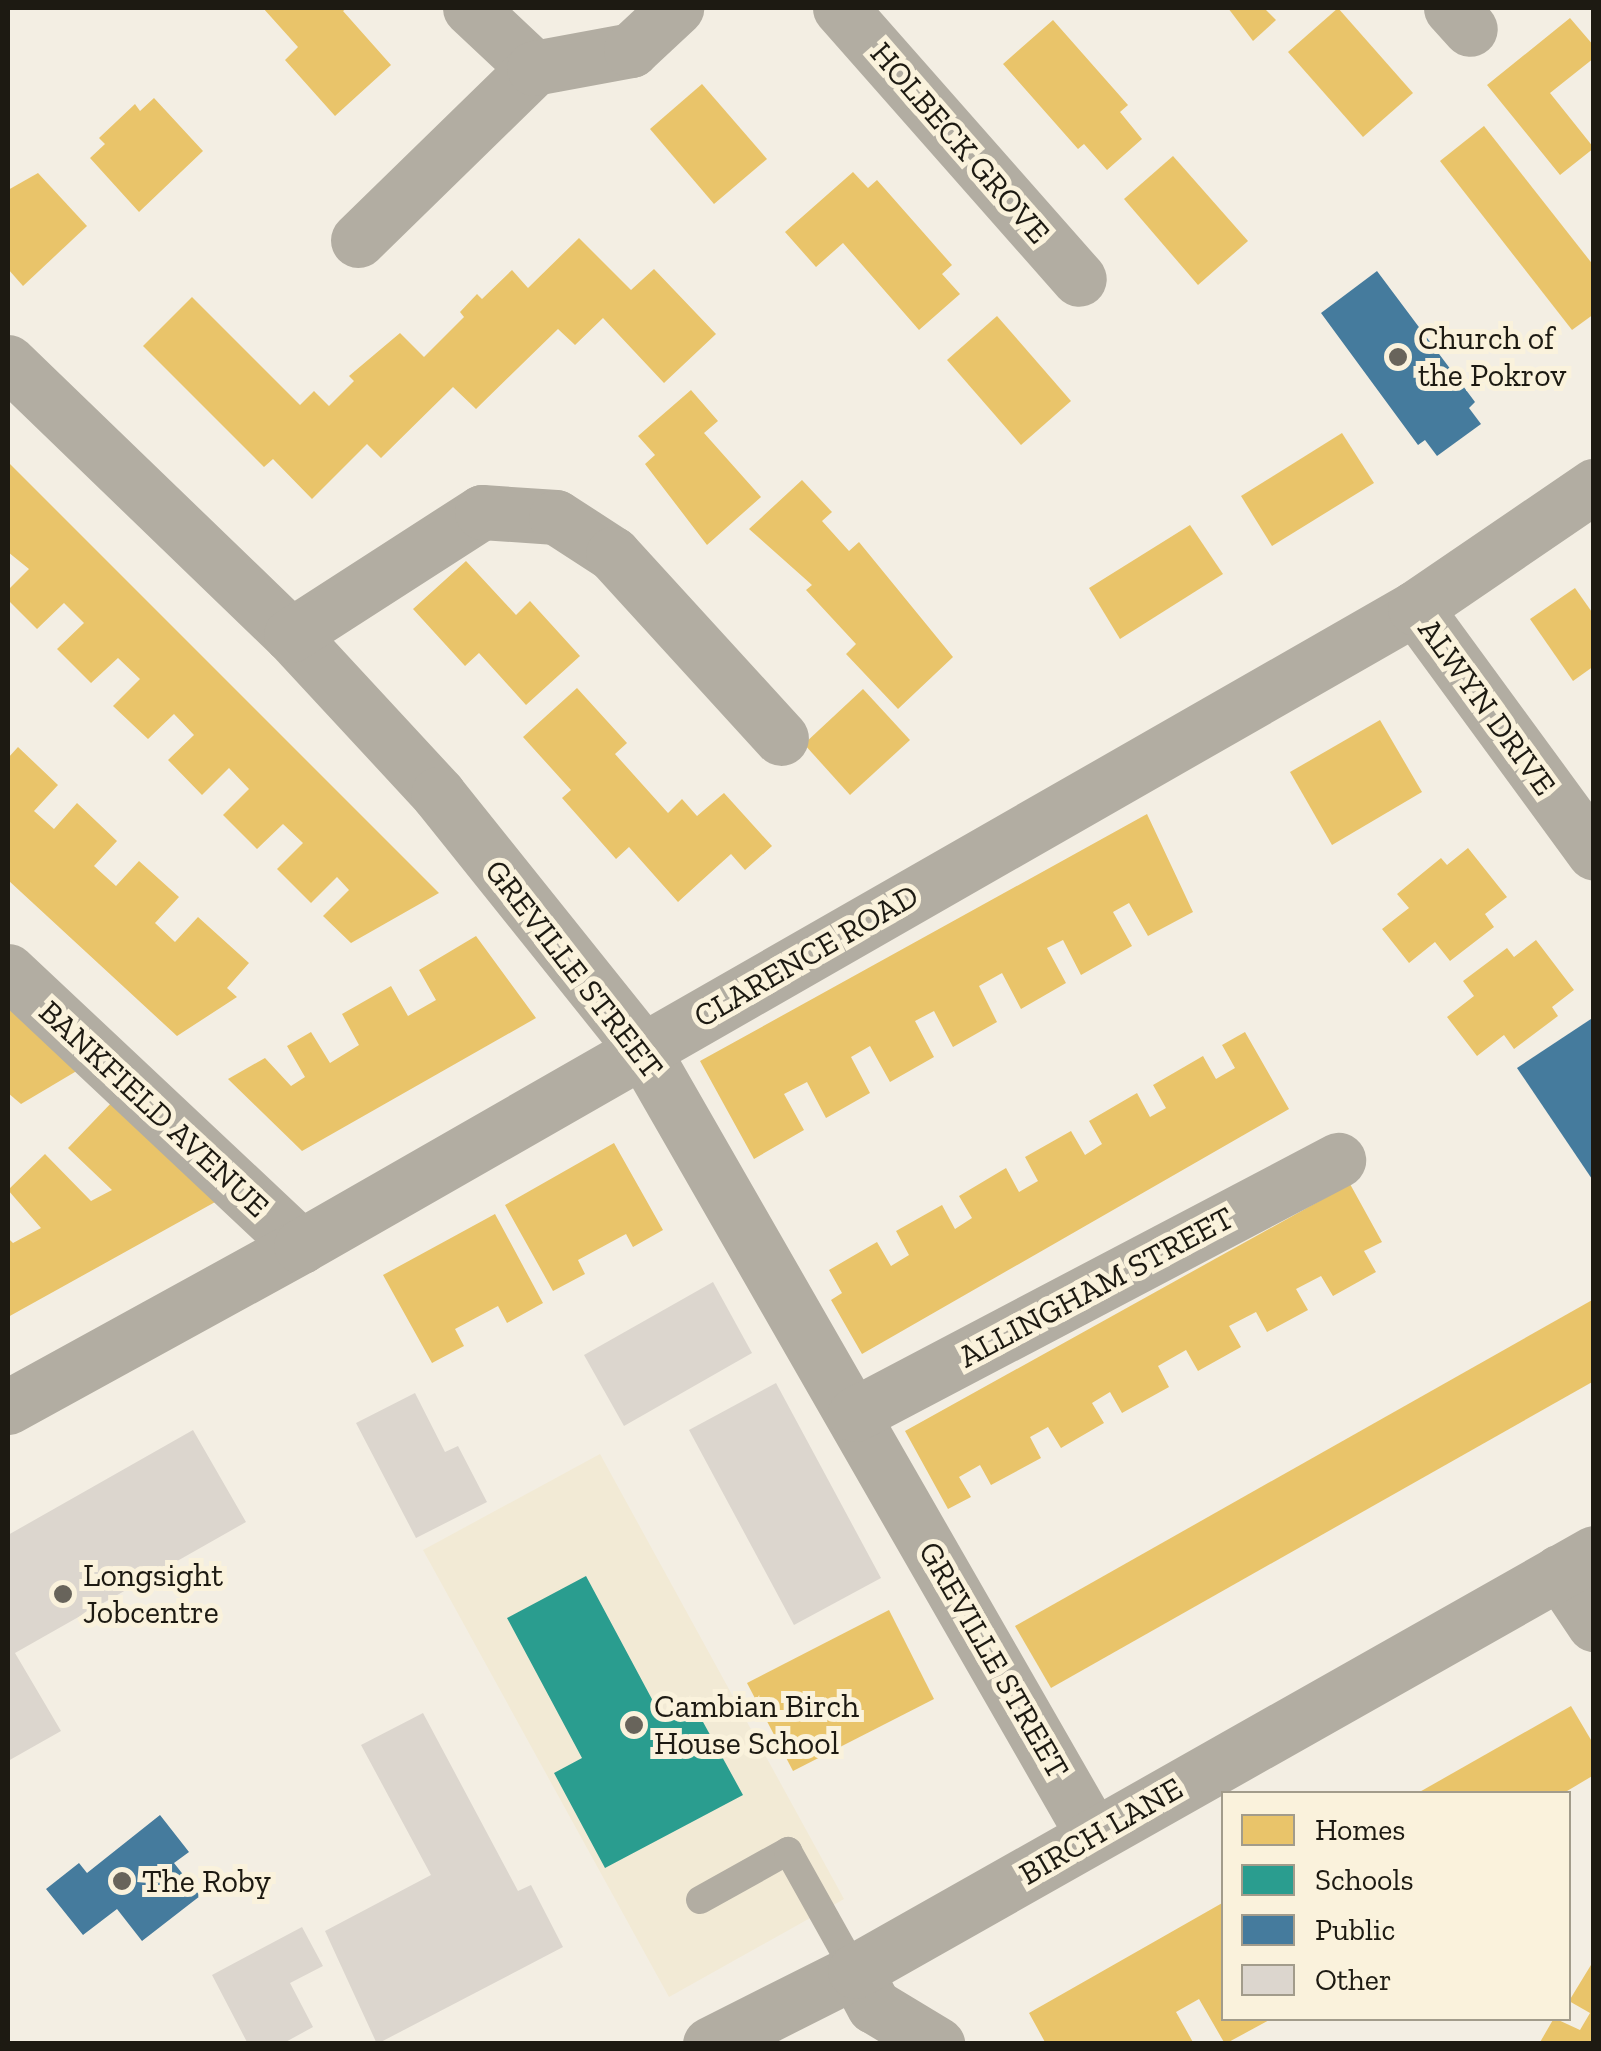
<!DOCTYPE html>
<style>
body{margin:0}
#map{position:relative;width:1601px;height:2051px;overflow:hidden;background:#f3eee3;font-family:"Zilla Slab",serif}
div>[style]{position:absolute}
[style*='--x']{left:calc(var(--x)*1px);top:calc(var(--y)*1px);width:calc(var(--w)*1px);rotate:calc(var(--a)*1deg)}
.built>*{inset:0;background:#f2ead5}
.homes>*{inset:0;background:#e9c46a}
.schools>*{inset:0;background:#2a9d8f}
.public>*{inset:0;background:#457b9d}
.building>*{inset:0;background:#dcd6ce}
.service>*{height:28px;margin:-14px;padding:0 14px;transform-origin:14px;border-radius:14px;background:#b2ada2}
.minor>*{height:55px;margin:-27.5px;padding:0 27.5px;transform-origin:27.5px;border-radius:27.5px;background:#b2ada2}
.dots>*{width:28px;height:28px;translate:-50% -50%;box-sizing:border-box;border:5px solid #faf2dc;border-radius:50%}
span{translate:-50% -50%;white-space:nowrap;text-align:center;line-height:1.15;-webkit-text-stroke:10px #faf2dc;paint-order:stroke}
.street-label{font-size:32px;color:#1d1a12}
.poi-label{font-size:32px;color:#1d1a12}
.left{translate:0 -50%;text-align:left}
.frame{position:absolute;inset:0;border:10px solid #1d1a12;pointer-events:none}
.legend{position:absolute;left:1221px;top:1791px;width:350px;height:230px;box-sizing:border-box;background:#faf2dc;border:2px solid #a29c8b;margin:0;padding:12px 18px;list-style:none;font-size:30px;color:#1d1a12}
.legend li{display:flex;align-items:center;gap:20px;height:50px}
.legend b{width:50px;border:2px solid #a29c8b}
</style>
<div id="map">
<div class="built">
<i style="clip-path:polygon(600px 1454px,844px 1899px,669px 1997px,423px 1550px)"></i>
</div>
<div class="homes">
<i style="clip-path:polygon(263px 8px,347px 8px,343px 11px,391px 65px,335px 116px,285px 60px,298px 47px)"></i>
<i style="clip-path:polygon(1228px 8px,1264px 8px,1276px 20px,1253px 41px)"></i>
<i style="clip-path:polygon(1338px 8px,1413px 93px,1363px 137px,1288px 52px)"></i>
<i style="clip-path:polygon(1570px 18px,1594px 46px,1594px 58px,1550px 93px,1594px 148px,1560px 175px,1487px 85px)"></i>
<i style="clip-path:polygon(1053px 20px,1128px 105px,1120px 112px,1142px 139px,1107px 170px,1084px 144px,1078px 149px,1003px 64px)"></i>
<i style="clip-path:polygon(702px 84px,767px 159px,714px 204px,650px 129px)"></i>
<i style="clip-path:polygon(154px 98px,203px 151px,139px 212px,90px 158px,105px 144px,99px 138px,135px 104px,140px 111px)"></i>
<i style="clip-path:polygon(1484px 126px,1594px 266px,1594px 314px,1572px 330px,1440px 161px)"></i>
<i style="clip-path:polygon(1173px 156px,1248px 241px,1198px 285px,1124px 199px)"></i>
<i style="clip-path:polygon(853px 172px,868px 188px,877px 180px,952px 265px,942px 274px,960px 294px,919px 330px,843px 243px,816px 267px,785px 232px)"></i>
<i style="clip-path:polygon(38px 173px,87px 226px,23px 286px,8px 269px,8px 190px)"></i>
<i style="clip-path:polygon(579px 238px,631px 290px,654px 269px,716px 334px,664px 383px,603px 318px,575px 345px,558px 329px,476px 409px,453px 387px,381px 458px,367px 444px,312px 499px,273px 459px,264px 467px,143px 346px,192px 297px,300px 405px,314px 391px,329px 406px,354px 381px,349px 376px,400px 333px,424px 357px,464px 317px,460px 312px,477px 294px,482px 299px,512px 270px,528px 288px)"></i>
<i style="clip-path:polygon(997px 316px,1071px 401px,1021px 445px,947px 360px)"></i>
<i style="clip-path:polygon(691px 390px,718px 421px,704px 433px,761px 497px,707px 545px,645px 464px,655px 455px,638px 436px)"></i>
<i style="clip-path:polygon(1342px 433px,1374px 483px,1272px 546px,1241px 496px)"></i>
<i style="clip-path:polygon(8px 462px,439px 893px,351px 943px,323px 916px,349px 890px,337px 877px,311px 903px,277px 869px,303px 843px,283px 824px,257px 849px,223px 815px,249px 789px,229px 768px,202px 795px,168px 760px,194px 735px,174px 714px,148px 739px,113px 706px,140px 679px,118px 658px,91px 683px,57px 649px,84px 623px,64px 603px,37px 629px,8px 600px,8px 590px,29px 569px,8px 552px)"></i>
<i style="clip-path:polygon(802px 480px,832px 512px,822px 521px,849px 551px,859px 542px,953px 657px,898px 709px,846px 654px,856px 644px,806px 590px,812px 585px,749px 529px)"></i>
<i style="clip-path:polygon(1190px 525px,1223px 574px,1120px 639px,1089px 588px)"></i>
<i style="clip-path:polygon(466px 561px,516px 615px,530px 601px,580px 656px,526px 705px,479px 653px,465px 666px,413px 609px)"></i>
<i style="clip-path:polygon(1575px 588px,1594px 615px,1594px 666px,1573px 681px,1530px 619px)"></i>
<i style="clip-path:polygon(577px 688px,627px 743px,615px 754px,668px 813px,682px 799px,697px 816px,724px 793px,772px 846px,745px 870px,731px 854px,678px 902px,629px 847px,616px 859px,562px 798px,571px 790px,523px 737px)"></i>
<i style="clip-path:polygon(863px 689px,910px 740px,850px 795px,804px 744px)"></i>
<i style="clip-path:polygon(1380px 720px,1422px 792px,1332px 845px,1290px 772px)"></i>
<i style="clip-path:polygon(18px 747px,58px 785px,34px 811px,54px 829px,77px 803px,117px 841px,94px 866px,116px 886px,139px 861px,179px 897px,155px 923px,175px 942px,198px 917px,249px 963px,227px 988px,237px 997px,177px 1036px,8px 880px,8px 758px)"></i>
<i style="clip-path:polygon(1147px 814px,1193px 912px,1148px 936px,1129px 903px,1113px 912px,1132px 946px,1081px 975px,1063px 940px,1047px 948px,1066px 983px,1021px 1009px,1002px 973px,979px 986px,997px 1022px,953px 1047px,934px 1011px,915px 1021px,934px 1057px,890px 1082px,870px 1046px,851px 1057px,870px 1093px,826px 1118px,807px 1082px,784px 1094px,804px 1130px,754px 1159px,700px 1061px)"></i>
<i style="clip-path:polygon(1468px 848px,1507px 897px,1485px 914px,1494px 927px,1450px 961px,1435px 942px,1409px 963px,1382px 929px,1409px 908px,1397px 894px,1441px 858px,1447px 865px)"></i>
<i style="clip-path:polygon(476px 936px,536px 1018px,302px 1151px,228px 1079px,265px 1058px,291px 1086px,305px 1077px,287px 1046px,311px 1032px,330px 1063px,359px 1045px,342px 1014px,391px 986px,408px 1016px,436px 1000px,419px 970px)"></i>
<i style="clip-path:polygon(1536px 940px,1574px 990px,1552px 1007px,1558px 1016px,1514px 1049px,1504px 1035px,1477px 1056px,1447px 1017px,1474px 996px,1463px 981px,1507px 948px,1514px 957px)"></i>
<i style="clip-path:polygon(8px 1004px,80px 1069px,21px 1104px,8px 1093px)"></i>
<i style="clip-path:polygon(1245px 1032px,1289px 1109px,862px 1354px,831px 1300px,842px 1293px,829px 1270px,877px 1242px,891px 1266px,909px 1255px,896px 1231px,942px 1205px,955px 1229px,972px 1218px,959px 1196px,1006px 1168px,1019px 1192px,1038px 1181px,1025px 1157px,1071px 1131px,1085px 1155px,1102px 1144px,1089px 1121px,1137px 1093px,1150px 1117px,1166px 1108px,1153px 1085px,1203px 1056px,1216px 1079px,1235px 1068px,1222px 1045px)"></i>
<i style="clip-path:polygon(114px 1100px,217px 1201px,8px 1317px,8px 1238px,13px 1243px,41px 1228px,8px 1190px,45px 1154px,91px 1201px,112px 1190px,68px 1148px)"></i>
<i style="clip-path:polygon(614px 1143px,663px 1230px,633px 1247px,626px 1234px,578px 1260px,585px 1274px,553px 1291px,505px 1205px)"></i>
<i style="clip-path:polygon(1350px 1184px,1382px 1242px,1364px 1251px,1376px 1272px,1333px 1296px,1321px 1276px,1296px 1289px,1308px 1310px,1267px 1332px,1256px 1312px,1229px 1326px,1241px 1347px,1198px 1371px,1186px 1350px,1158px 1366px,1169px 1387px,1122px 1413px,1110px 1392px,1092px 1403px,1104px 1423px,1061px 1448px,1048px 1427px,1030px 1437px,1041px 1458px,991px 1485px,980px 1465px,959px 1477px,971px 1497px,948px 1509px,905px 1431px)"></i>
<i style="clip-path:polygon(495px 1214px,543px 1303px,507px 1323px,498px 1306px,455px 1329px,464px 1346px,432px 1363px,383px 1275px)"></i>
<i style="clip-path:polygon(1594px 1299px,1594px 1381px,1051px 1688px,1015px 1626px)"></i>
<i style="clip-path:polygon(889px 1610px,934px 1699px,793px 1771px,747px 1683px)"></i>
<i style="clip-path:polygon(1571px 1706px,1594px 1745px,1594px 1775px,1562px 1794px,1416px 1794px)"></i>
<i style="clip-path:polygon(1224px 1902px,1224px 2018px,1273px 2018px,1225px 2044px,1199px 1999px,1176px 2012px,1194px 2044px,1046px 2044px,1029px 2013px)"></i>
<i style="clip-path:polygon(1594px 1960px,1594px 2044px,1539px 2044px,1554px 2018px,1580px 2030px,1590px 2013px,1569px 2001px)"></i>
</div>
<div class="schools">
<i style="clip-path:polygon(586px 1576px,661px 1716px,691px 1700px,743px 1795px,605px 1868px,554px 1773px,582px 1758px,507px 1618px)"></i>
</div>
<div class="public">
<i style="clip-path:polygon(1377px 271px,1475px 402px,1469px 408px,1481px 424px,1437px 456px,1425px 440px,1418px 445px,1321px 313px)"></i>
<i style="clip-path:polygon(1594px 1017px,1594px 1182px,1517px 1068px)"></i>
<i style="clip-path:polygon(160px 1815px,189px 1852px,174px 1863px,200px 1896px,142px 1941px,117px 1909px,83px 1935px,46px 1889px,79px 1863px,87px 1873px)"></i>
</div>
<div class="building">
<i style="clip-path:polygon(713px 1282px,752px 1353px,624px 1426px,584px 1355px)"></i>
<i style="clip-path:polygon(776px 1383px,881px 1578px,794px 1625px,689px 1430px)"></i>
<i style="clip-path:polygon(415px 1393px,445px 1452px,458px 1446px,487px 1502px,416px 1538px,356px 1423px)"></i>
<i style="clip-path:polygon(193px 1430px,246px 1522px,15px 1653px,61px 1731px,8px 1761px,8px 1535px)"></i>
<i style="clip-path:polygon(423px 1713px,518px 1891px,531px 1885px,563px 1947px,377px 2044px,325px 1931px,431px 1875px,361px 1745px)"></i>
<i style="clip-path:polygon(302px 1927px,323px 1966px,290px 1983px,313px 2027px,282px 2044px,248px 2044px,212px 1975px)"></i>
</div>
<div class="service">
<i style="--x:700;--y:1900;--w:101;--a:-29.1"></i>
<i style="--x:788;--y:1851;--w:137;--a:60.8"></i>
</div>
<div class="minor">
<i style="--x:470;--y:8;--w:88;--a:43.2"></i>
<i style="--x:840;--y:8;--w:361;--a:48.6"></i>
<i style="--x:1451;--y:8;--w:28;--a:48"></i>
<i style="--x:358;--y:240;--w:246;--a:-44.3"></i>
<i style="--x:534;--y:68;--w:99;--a:-10.5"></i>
<i style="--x:631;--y:50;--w:62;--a:-43"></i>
<i style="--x:8;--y:362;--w:393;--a:44"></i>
<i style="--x:291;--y:635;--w:217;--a:47.2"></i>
<i style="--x:438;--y:794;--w:327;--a:51.3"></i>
<i style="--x:642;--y:1049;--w:906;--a:60.15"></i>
<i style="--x:1415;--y:608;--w:303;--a:53.8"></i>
<i style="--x:291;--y:635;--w:227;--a:-32.8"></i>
<i style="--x:482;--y:512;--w:74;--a:3.9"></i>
<i style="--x:556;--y:517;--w:68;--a:33"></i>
<i style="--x:613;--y:554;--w:249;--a:47.6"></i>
<i style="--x:8;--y:971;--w:402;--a:43.2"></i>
<i style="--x:8;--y:1407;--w:334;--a:-28.8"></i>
<i style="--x:301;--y:1246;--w:1284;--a:-29.8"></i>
<i style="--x:1415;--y:608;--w:217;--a:-34.3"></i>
<i style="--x:855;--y:1414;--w:546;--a:-27.74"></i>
<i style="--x:1559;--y:1572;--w:63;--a:56.1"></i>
<i style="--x:855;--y:1971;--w:40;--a:62"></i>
<i style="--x:874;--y:2006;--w:74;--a:31.1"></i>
<i style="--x:710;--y:2044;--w:162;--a:-26.7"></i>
<i style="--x:855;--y:1971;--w:849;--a:-29.49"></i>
</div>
<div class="dots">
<i style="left:1398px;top:357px;background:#68645b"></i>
<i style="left:63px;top:1594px;background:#68645b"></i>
<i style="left:634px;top:1725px;background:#68645b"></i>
<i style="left:122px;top:1881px;background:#68645b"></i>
</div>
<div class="street-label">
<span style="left:960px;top:143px;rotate:49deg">HOLBECK GROVE</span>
<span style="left:1487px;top:707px;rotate:54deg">ALWYN DRIVE</span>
<span style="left:806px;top:956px;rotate:-30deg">CLARENCE ROAD</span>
<span style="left:574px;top:969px;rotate:52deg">GREVILLE STREET</span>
<span style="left:154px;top:1109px;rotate:43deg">BANKFIELD AVENUE</span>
<span style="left:1096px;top:1287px;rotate:-28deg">ALLINGHAM STREET</span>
<span style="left:994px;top:1660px;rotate:60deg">GREVILLE STREET</span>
<span style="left:1101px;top:1831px;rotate:-30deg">BIRCH LANE</span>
</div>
<div class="poi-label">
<span class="left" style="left:1418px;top:357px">Church of<br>the Pokrov</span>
<span class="left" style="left:83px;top:1594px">Longsight<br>Jobcentre</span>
<span class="left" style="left:654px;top:1725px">Cambian Birch<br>House School</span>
<span class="left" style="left:142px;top:1881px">The Roby</span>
</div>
<div class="frame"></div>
<ul class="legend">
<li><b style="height:28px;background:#e9c46a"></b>Homes</li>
<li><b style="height:28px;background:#2a9d8f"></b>Schools</li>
<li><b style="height:28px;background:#457b9d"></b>Public</li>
<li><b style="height:28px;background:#dcd6ce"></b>Other</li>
</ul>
</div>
